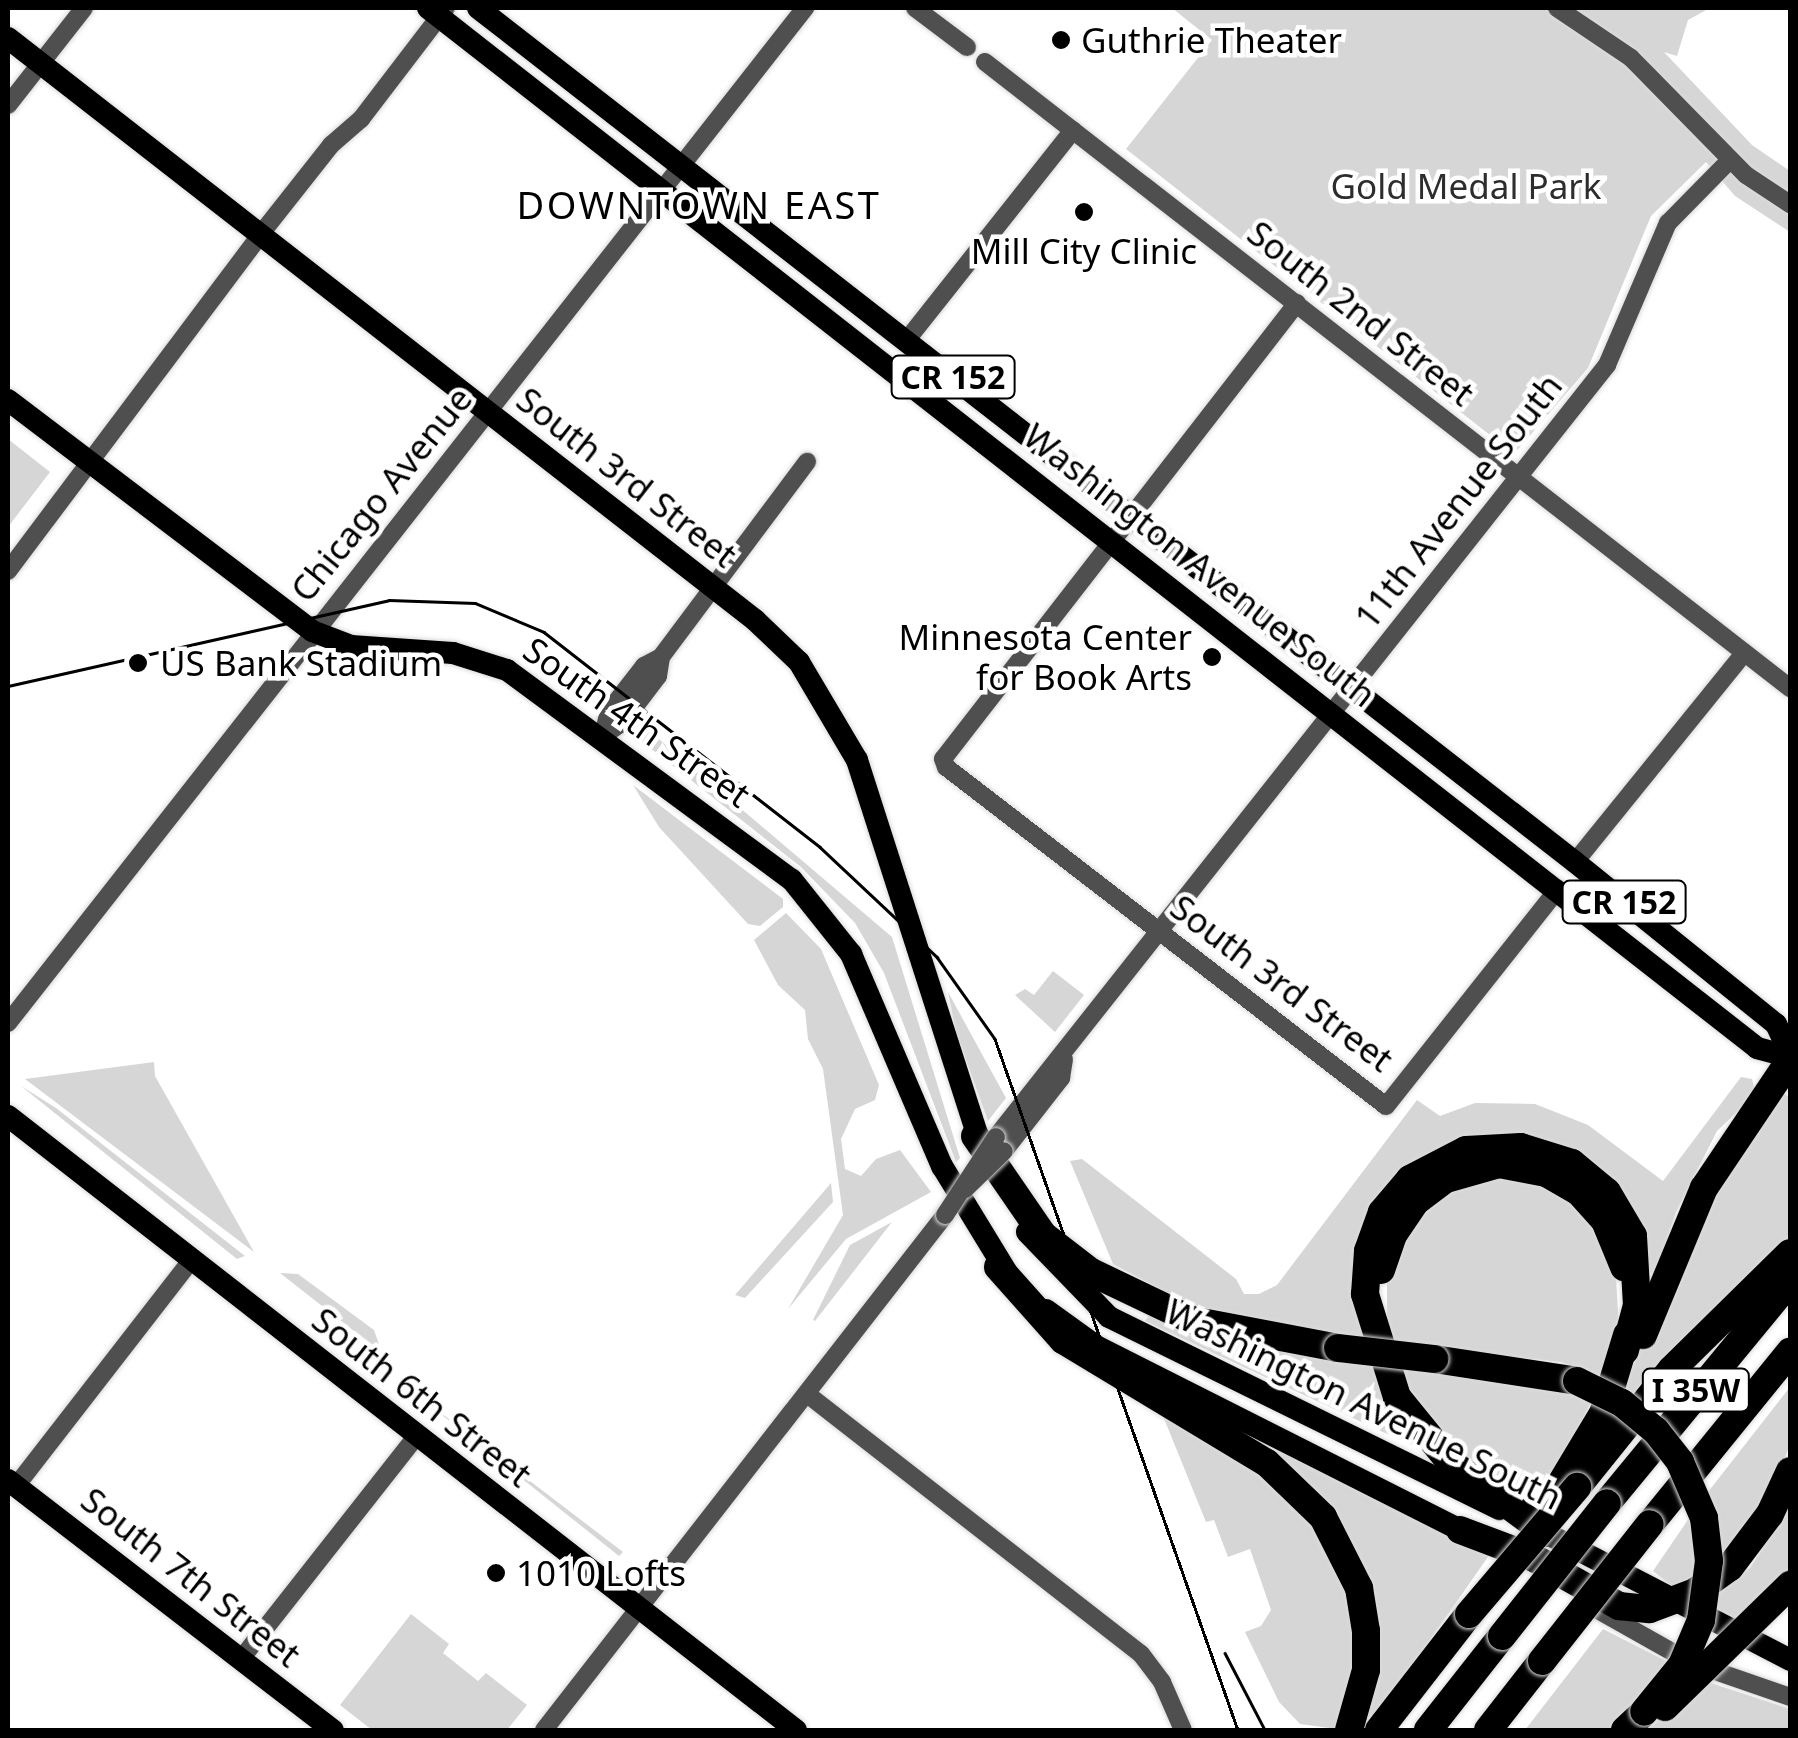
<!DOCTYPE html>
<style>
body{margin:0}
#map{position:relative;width:1798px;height:1738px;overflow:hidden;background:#fff;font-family:"Noto Sans",sans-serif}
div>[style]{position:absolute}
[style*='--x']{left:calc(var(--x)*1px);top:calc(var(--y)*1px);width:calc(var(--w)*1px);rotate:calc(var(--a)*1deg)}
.green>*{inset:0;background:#d6d6d6}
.roads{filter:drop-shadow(0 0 2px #dbdbdb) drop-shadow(0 0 2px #dbdbdb)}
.minor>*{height:18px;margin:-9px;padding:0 9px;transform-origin:9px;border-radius:9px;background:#4f4f4f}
.major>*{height:22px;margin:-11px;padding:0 11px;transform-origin:11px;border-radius:11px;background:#000}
.highway>*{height:28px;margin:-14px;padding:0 14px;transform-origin:14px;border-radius:14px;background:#000}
.tram>*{height:2.5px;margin:-1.25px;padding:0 1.25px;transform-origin:1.25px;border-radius:1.25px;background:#000}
.bridges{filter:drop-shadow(0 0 2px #dbdbdb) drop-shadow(0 0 2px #dbdbdb)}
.minor-bridge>*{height:18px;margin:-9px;padding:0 9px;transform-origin:9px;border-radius:9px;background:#4f4f4f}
.highway-bridge>*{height:28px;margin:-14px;padding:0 14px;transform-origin:14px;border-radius:14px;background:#000}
.dots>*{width:28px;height:28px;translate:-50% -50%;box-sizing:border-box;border:5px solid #fff;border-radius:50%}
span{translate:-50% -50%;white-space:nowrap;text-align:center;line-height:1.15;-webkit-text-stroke:9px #fff;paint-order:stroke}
.shield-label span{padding:2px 8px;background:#fff;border:2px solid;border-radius:8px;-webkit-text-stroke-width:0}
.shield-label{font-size:32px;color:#000;font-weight:700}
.poi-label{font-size:35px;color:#000}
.left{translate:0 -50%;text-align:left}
.right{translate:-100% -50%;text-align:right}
.park-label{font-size:35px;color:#2d2d2d}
.street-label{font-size:35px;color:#000}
.neighbourhood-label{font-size:38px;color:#000;letter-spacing:2.5px}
.frame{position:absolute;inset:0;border:10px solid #000;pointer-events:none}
</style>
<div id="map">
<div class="green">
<i style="clip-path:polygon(1172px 8px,1710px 8px,1688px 20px,1677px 56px,1664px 52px,1752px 145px,1790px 171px,1790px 232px,1735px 196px,1706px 162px,1651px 216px,1588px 368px,1514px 454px,1126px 149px,1212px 40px)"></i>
<i style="clip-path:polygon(8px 439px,50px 472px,8px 527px)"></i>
<i style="clip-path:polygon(633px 717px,892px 937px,960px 1158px,956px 1162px,884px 973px,855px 923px,801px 867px,630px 732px)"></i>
<i style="clip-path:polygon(633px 785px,783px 899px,783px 907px,760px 926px,748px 924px,659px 827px)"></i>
<i style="clip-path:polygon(786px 913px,821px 949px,879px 1085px,875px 1100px,855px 1109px,841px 1139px,845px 1169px,861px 1176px,876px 1159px,900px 1150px,931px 1192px,846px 1239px,788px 1309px,843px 1215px,823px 1069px,808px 1039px,805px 1010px,778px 985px,754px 940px)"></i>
<i style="clip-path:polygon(1053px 971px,1084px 995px,1055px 1032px,1015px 995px,1025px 989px,1034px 995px)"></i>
<i style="clip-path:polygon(948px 992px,1006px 1098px,988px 1121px,956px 1032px)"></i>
<i style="clip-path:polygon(154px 1062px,155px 1076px,254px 1252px,25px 1079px)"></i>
<i style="clip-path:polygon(1741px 1077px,1752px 1079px,1756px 1094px,1717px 1131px,1676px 1212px,1655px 1273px,1645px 1272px,1591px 1170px,1397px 1185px,1367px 1341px,1222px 1322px,1113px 1264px,1070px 1161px,1082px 1159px,1236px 1279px,1244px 1294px,1259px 1294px,1277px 1285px,1417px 1100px,1440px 1116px,1475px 1103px,1535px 1104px,1588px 1125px,1663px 1181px)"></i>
<i style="clip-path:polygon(21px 1086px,56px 1108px,245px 1256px,237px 1259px)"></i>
<i style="clip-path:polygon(1784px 1093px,1790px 1098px,1790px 1238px,1637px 1396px,1624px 1387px,1669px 1282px,1734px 1158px)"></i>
<i style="clip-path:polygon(1524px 1174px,1587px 1211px,1616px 1277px,1619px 1329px,1605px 1377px,1561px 1362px,1387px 1343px,1387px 1274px,1401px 1234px,1449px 1185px)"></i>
<i style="clip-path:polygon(831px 1183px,833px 1202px,745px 1298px,735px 1295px)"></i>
<i style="clip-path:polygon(892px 1222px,815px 1321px,813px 1320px,850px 1245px)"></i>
<i style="clip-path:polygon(280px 1273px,298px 1274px,374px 1330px,382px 1353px)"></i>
<i style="clip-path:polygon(1150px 1314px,1372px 1361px,1415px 1447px,1145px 1321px)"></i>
<i style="clip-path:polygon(1391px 1362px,1594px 1396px,1567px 1450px,1525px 1507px,1441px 1447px)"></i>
<i style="clip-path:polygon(403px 1384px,623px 1552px,619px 1556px)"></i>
<i style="clip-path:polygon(1790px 1387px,1790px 1446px,1763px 1505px,1719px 1557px,1708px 1492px)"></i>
<i style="clip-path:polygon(1163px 1416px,1263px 1468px,1331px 1546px,1358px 1630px,1344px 1730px,1300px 1724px,1279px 1702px,1245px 1632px,1261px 1626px,1271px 1610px,1250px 1549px,1228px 1557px,1214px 1520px,1206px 1522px)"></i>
<i style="clip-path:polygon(1268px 1445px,1490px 1554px,1367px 1730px,1358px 1727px,1369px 1604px,1264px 1453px)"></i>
<i style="clip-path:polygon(1790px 1505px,1790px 1568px,1740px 1624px,1716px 1611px,1718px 1588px,1750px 1568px)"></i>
<i style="clip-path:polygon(1692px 1514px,1700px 1573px,1673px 1587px,1653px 1571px)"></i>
<i style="clip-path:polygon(411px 1614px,449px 1644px,443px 1653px,478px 1681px,486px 1673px,527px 1705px,507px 1730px,372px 1730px,340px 1705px)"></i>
<i style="clip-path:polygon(1603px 1629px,1672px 1664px,1612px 1730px,1525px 1730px)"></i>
<i style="clip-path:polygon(1705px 1681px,1790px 1709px,1790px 1730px,1647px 1730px)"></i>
</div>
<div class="roads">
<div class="minor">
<i style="--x:915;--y:8;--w:65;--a:36.9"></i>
<i style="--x:1557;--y:8;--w:89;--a:34"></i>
<i style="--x:1631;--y:58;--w:164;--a:45.5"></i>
<i style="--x:1746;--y:175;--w:53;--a:33.4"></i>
<i style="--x:985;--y:62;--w:1020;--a:37.87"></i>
<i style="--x:8;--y:105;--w:123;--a:-51.9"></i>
<i style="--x:1297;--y:303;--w:577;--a:127.82"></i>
<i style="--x:943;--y:759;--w:9;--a:69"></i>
<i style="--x:946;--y:767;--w:555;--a:37.61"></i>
<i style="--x:1386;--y:1106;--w:277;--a:-51.6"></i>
<i style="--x:906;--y:341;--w:269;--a:-51.6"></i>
<i style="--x:8;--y:571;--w:420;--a:-53.1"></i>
<i style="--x:260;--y:235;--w:115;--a:-51.7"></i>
<i style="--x:331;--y:145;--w:40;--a:-41"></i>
<i style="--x:361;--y:119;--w:140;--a:-52.6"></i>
<i style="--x:603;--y:736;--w:24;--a:-35"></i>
<i style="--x:623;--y:722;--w:58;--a:-52.7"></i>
<i style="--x:658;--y:676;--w:19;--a:-81"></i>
<i style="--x:661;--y:657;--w:244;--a:-53.2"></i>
<i style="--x:603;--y:736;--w:26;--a:-77"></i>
<i style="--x:609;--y:711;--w:57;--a:-52.1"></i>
<i style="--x:644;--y:666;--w:19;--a:-28"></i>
<i style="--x:1575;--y:862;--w:269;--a:-51"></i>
<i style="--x:8;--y:1023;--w:1291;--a:-51.86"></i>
<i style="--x:996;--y:1137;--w:985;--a:-51.64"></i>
<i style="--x:1607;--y:365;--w:155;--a:-66.8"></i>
<i style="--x:1668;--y:223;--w:88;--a:-45.5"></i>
<i style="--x:1004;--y:1151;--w:93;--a:-52"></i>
<i style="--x:1061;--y:1078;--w:19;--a:-81"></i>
<i style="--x:807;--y:1394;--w:423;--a:37.9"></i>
<i style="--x:1141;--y:1654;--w:35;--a:53"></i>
<i style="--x:1162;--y:1682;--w:52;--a:66.4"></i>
<i style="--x:16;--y:1486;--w:286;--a:-52.2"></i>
<i style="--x:1596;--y:1609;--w:110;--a:29.4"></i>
<i style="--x:1692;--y:1663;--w:104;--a:19.1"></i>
<i style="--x:241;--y:1659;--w:283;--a:-51.8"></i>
<i style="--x:544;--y:1730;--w:653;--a:-52.09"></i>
</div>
<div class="major">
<i style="--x:428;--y:8;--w:1688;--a:38.04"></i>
<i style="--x:1757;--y:1048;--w:34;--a:15"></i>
<i style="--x:478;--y:8;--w:1390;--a:37.9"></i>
<i style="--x:1575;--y:862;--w:258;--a:38.9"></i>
<i style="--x:1776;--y:1024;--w:33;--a:65"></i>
<i style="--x:8;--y:38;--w:947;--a:37.92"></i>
<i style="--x:755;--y:620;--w:61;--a:43.7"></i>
<i style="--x:799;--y:662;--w:114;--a:59.4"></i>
<i style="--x:857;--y:760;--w:412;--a:72.2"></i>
<i style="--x:8;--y:400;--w:382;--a:37.2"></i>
<i style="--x:312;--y:631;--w:42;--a:21"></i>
<i style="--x:351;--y:646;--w:102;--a:3.9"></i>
<i style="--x:453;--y:653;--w:57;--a:17.5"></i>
<i style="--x:507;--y:670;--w:354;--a:36.4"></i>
<i style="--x:792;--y:880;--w:95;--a:51.4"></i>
<i style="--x:851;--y:954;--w:231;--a:66.8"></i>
<i style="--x:942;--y:1166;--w:132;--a:58.6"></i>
<i style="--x:8;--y:1116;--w:999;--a:37.93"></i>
<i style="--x:1027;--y:1232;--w:118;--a:46"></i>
<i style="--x:1109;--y:1317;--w:435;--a:26.2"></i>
<i style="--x:1046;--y:1310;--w:62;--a:35.8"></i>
<i style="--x:1096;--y:1346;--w:408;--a:26.8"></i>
<i style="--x:8;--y:1480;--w:410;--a:37.6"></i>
<i style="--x:1532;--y:1526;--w:291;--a:27.4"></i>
</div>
<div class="highway">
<i style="--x:975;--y:1136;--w:120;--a:55.5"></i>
<i style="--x:1043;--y:1235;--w:61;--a:37.6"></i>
<i style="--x:1091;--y:1272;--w:111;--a:25.6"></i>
<i style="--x:1191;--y:1320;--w:150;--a:10.8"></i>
<i style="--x:998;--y:1267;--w:98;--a:48.3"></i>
<i style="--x:1063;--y:1340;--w:238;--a:31.1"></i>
<i style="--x:1267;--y:1463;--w:78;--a:44"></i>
<i style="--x:1323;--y:1517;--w:80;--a:63.1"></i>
<i style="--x:1359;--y:1588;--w:44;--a:80.8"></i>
<i style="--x:1366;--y:1631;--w:39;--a:90"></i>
<i style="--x:1366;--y:1670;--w:62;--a:105.8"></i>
<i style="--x:1381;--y:1270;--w:37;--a:-71"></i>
<i style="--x:1393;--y:1235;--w:40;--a:-56"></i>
<i style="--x:1415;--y:1202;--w:39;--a:-37"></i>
<i style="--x:1446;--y:1179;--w:55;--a:-15.8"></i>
<i style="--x:1499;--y:1164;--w:48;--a:10.8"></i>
<i style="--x:1546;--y:1173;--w:38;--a:30"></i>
<i style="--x:1579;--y:1192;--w:39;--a:48"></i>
<i style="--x:1605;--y:1221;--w:50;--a:67.6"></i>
<i style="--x:1643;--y:1335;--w:159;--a:-67.5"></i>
<i style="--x:1704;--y:1188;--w:154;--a:-56.1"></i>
<i style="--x:1434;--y:1359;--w:145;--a:8.7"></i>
<i style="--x:1603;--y:1414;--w:83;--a:-73.1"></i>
<i style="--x:1563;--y:1480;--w:93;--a:-59"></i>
<i style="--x:1577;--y:1487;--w:151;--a:-51.2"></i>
<i style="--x:1672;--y:1369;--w:165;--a:-44.5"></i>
<i style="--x:1607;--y:1503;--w:288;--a:-50.5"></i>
<i style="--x:1650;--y:1524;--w:222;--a:-50.9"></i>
<i style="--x:1460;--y:1530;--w:79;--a:20.7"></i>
<i style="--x:1534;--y:1558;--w:98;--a:29.5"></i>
<i style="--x:1619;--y:1606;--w:31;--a:6"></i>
<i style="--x:1650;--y:1609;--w:48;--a:-20.7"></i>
<i style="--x:1695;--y:1592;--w:43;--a:-35.5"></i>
<i style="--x:1730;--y:1567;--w:66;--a:-53"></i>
<i style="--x:1770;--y:1514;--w:47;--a:-65.1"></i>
<i style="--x:1546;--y:1533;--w:119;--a:-143.5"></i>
<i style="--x:1450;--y:1462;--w:84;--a:-129.2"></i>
<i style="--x:1397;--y:1397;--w:108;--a:-107.3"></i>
<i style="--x:1365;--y:1294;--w:43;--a:-86"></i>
<i style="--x:1368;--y:1251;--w:41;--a:-70.3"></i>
<i style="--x:1382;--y:1212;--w:43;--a:-49.7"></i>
<i style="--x:1410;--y:1179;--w:63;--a:-27.4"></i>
<i style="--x:1466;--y:1150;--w:55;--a:-3.1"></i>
<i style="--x:1521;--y:1147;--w:53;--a:17.4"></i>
<i style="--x:1572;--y:1163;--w:45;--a:39.6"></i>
<i style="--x:1607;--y:1192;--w:51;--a:59.4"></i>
<i style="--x:1633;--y:1236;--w:69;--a:86.7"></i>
<i style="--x:1637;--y:1305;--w:47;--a:104.9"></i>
<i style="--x:1379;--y:1730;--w:147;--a:-52.2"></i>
<i style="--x:1428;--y:1730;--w:120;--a:-51.8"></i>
<i style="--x:1488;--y:1730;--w:88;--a:-52"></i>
<i style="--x:1625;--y:1730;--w:26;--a:-43"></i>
</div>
</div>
<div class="tram">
<i style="--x:8;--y:686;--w:391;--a:-12.7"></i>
<i style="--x:389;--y:600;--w:86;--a:2"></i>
<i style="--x:475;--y:603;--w:75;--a:22.8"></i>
<i style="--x:544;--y:632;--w:350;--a:37.9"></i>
<i style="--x:820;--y:847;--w:161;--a:43.2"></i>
<i style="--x:937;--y:957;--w:100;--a:54.7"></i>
<i style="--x:995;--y:1039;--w:732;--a:70.63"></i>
<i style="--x:1225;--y:1653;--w:87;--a:62.5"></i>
</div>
<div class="bridges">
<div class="minor-bridge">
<i style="--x:965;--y:1189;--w:54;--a:-44.3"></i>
<i style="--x:945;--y:1215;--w:93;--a:-56.8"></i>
</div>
<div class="highway-bridge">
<i style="--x:1338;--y:1348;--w:97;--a:6.5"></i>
<i style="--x:1577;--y:1381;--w:50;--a:26.1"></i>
<i style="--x:1622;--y:1403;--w:44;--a:39.5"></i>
<i style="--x:1656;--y:1431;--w:39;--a:52"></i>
<i style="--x:1680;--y:1462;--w:61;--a:66.8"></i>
<i style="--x:1704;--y:1518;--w:43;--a:83.4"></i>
<i style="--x:1709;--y:1561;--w:60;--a:97.7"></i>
<i style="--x:1701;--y:1620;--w:49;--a:112.9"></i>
<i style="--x:1682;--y:1665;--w:60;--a:129"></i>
<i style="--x:1469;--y:1614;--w:167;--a:-49.6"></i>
<i style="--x:1502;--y:1636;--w:169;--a:-51.7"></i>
<i style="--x:1542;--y:1661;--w:174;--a:-51.8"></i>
<i style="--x:1665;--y:1707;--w:175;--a:-44.3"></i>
</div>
</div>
<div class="dots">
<i style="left:1061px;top:40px;background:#000"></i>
<i style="left:1084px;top:212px;background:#000"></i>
<i style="left:1212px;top:657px;background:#000"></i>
<i style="left:138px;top:663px;background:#000"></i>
<i style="left:496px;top:1573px;background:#000"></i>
</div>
<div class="shield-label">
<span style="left:953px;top:377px">CR 152</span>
<span style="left:1624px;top:902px">CR 152</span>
<span style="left:1696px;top:1390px">I 35W</span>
</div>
<div class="poi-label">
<span class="left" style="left:1081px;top:40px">Guthrie Theater</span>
<span style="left:1084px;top:251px">Mill City Clinic</span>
<span class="right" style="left:1192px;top:657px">Minnesota Center<br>for Book Arts</span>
<span class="left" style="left:160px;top:663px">US Bank Stadium</span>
<span class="left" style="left:516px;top:1573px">1010 Lofts</span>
</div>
<div class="park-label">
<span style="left:1466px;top:186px">Gold Medal Park</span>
</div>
<div class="street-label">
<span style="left:1361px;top:313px;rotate:38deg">South 2nd Street</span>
<span style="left:627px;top:477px;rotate:38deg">South 3rd Street</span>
<span style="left:381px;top:494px;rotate:-51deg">Chicago Avenue</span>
<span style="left:1458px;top:501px;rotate:-52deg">11th Avenue South</span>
<span style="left:1200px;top:565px;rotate:38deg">Washington Avenue South</span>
<span style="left:637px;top:722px;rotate:35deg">South 4th Street</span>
<span style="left:1282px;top:983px;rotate:37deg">South 3rd Street</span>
<span style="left:422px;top:1397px;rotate:38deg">South 6th Street</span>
<span style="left:1364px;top:1404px;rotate:26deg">Washington Avenue South</span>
<span style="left:191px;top:1577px;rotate:38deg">South 7th Street</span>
</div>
<div class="neighbourhood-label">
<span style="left:699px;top:205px">DOWNTOWN EAST</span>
</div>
<div class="frame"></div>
</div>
